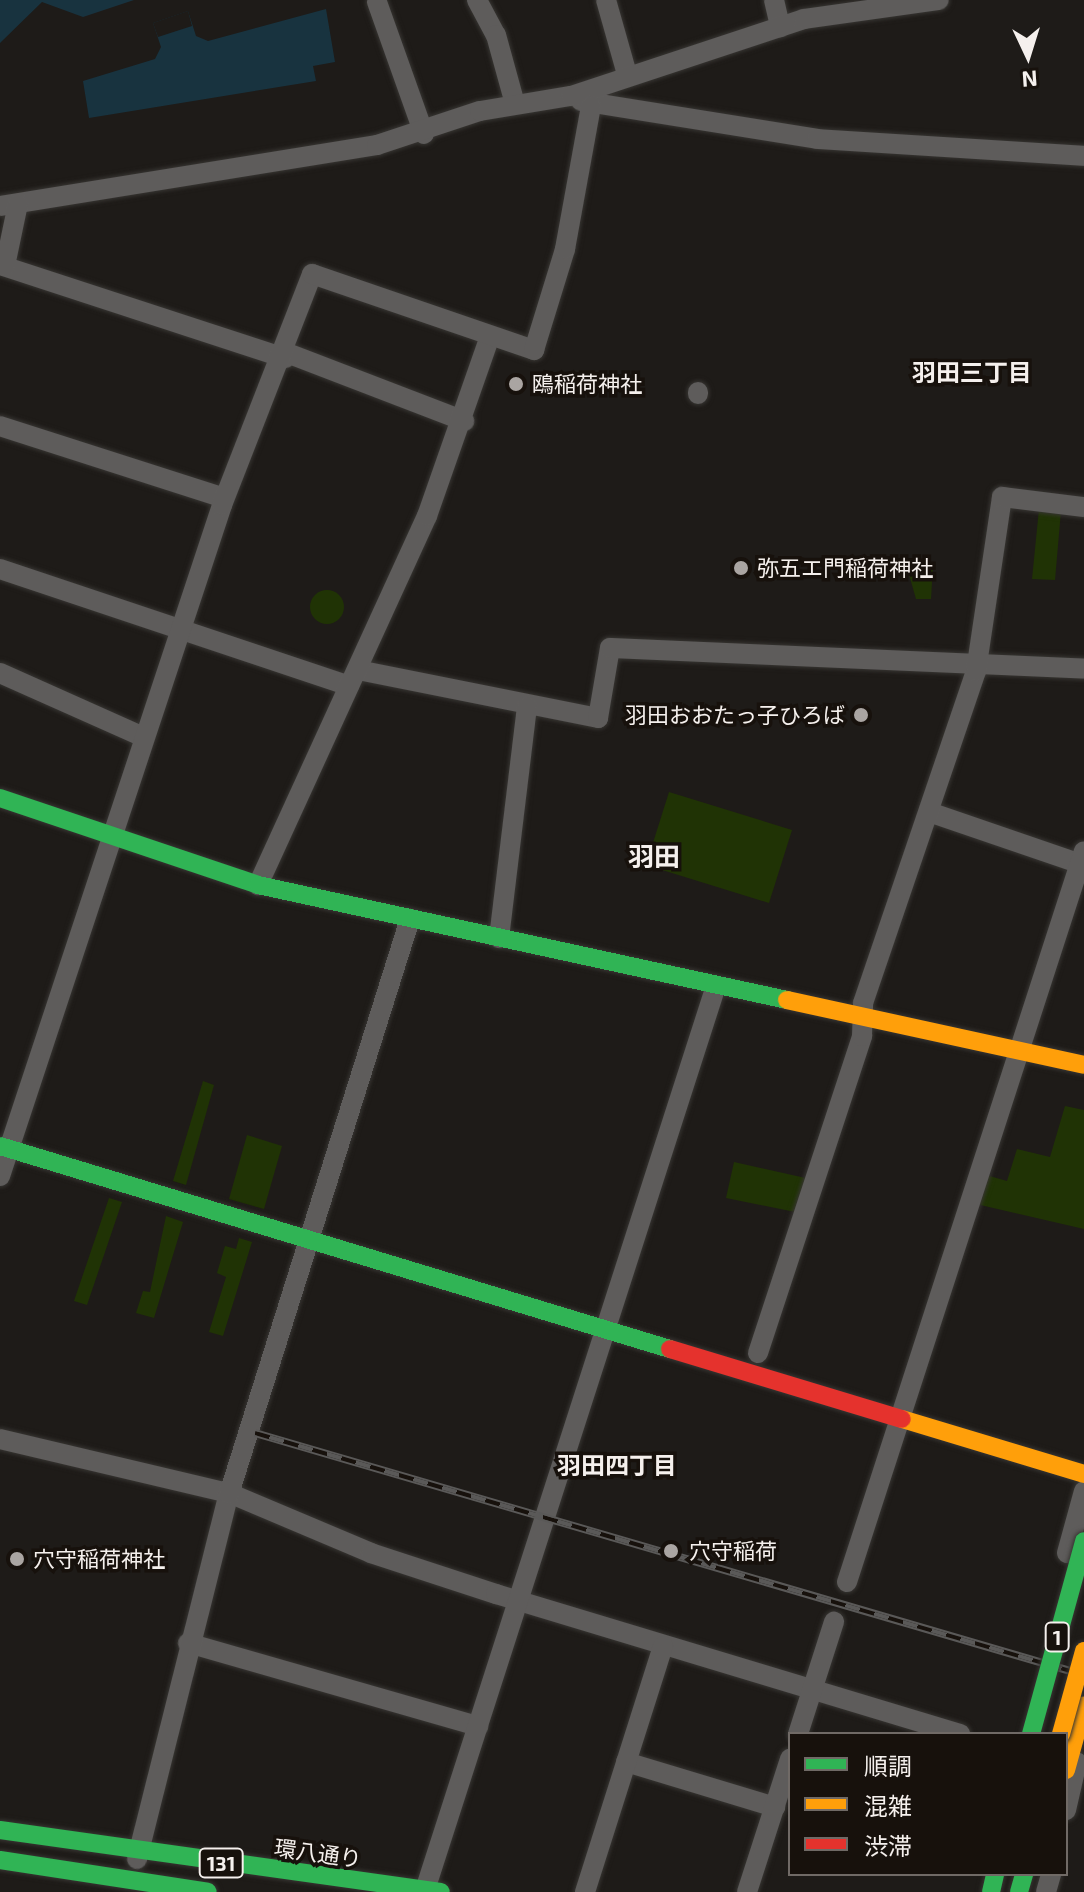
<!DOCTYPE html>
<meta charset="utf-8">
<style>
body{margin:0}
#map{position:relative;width:1084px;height:1892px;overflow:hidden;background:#1e1b18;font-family:"Exo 2","Noto Sans JP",sans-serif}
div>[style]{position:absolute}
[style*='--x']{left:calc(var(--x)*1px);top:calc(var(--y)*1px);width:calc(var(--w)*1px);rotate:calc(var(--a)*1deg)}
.green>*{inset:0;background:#203305}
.round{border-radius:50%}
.water>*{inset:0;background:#18333f}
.pier>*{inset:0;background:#1e1b18}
.roads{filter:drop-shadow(0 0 2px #373532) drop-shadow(0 0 2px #373532)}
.street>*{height:20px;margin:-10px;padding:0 10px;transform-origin:10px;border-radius:10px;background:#5e5c5b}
.fast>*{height:18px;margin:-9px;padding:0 9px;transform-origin:9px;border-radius:9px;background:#30b455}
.slow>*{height:18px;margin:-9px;padding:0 9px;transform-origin:9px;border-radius:9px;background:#ff9f0a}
.jam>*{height:18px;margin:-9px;padding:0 9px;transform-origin:9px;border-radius:9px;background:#e5322d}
.rail>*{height:8px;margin-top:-4px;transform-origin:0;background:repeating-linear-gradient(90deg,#17110c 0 15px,#5a5958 0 30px);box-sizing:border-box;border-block:2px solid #5a5958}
.bridges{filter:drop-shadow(0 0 2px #373532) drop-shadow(0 0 2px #373532)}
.fast-bridge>*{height:18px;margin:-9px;padding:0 9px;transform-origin:9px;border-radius:9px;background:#30b455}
.slow-bridge>*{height:18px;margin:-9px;padding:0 9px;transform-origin:9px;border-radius:9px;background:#ff9f0a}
.dots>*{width:22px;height:22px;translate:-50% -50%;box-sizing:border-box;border:4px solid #17110c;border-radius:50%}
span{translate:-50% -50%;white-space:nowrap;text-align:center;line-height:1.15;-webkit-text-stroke:7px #17110c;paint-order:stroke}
.shield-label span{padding:2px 6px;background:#17110c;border:2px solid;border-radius:6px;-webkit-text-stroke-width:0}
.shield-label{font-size:20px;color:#f5f0ed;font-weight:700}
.poi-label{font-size:22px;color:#f5f0ed}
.left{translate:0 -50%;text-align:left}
.right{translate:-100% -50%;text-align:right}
.street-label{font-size:22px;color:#f5f0ed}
.neighbourhood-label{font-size:24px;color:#f5f0ed;font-weight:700}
.quarter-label{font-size:26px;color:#f5f0ed;font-weight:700}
.legend{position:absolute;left:788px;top:1732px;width:280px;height:144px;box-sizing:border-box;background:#17110c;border:2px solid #706a66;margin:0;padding:10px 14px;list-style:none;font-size:24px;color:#f5f0ed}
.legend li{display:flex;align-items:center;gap:16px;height:40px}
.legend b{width:40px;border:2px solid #706a66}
.north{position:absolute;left:988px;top:16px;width:80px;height:80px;-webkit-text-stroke:6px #17110c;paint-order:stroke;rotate:176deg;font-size:22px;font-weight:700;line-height:32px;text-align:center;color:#f5f0ed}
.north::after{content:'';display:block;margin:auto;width:28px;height:36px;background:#f5f0ed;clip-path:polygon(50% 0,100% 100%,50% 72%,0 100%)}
</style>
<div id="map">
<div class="green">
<i style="clip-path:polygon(1039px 509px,1061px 511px,1055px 580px,1032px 579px)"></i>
<i style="clip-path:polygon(906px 564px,933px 565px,931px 599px,916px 599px)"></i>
<i class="round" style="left:310px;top:590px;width:34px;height:34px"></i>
<i style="clip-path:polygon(669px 792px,792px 830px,769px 903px,646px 865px)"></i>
<i style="clip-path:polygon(203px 1081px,214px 1085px,186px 1185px,173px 1181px)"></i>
<i style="clip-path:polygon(1065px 1106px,1084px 1110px,1084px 1229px,976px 1204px,986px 1175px,1007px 1181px,1017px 1149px,1050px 1157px)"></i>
<i style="clip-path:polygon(247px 1135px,282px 1146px,264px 1209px,229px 1199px)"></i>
<i style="clip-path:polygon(734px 1162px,810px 1179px,800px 1213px,726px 1198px)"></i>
<i style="clip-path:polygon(109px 1198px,122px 1202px,87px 1305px,74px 1301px)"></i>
<i style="clip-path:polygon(166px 1216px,183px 1222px,154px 1318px,136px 1313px,143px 1291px,150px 1292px)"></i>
<i style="clip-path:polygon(239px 1238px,252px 1242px,223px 1336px,209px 1332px,226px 1277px,217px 1273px,225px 1246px,236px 1249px)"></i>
</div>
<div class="water">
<i style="clip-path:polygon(0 0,134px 0,83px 17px,42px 2px,0 43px)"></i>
<i style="clip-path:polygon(326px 9px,335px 62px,313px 66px,316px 81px,89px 118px,83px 81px,155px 59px,161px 47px,153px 23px,188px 11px,196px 36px,208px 41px)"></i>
</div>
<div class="pier">
<i style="clip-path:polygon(188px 11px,192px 26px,158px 37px,153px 23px)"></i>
</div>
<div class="roads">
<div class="street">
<i style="--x:477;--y:0;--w:40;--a:62"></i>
<i style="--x:496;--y:35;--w:72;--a:74.6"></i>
<i style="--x:606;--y:0;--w:77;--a:74.2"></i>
<i style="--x:774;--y:0;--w:28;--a:77"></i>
<i style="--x:377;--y:2;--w:140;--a:70.4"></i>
<i style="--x:581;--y:101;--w:239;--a:9.1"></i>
<i style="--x:817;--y:139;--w:268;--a:3.6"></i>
<i style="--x:0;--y:206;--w:382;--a:-9.2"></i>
<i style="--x:377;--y:145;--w:108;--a:-18.3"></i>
<i style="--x:480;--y:111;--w:92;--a:-9.4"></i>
<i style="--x:571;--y:96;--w:245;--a:-18.3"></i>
<i style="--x:804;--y:19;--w:136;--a:-8"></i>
<i style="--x:0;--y:265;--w:300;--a:18.1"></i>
<i style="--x:5;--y:266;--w:63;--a:-78.2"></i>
<i style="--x:287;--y:353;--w:190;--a:21"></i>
<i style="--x:698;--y:394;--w:2;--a:-90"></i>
<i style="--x:0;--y:426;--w:235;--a:17.8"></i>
<i style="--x:0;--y:569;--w:368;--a:18.5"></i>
<i style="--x:358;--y:670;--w:245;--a:11.3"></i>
<i style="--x:598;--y:718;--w:71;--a:-80.3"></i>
<i style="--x:610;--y:648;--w:474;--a:2.5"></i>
<i style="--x:0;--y:673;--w:158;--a:24"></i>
<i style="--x:929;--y:812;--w:164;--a:18.9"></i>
<i style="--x:258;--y:885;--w:406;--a:-65.4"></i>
<i style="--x:427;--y:516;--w:191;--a:-70.7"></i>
<i style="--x:499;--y:938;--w:233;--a:-83.1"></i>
<i style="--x:0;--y:1176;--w:707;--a:-71.69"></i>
<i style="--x:222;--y:505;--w:248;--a:-68.7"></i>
<i style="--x:312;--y:274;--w:235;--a:18.9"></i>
<i style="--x:534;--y:350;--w:106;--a:-72.9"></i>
<i style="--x:565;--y:249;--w:145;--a:-79.7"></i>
<i style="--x:758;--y:1353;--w:334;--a:-71.8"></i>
<i style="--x:862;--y:1036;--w:33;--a:-88"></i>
<i style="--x:863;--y:1003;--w:351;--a:-71.2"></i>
<i style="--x:976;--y:671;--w:176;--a:-81.5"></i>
<i style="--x:1002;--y:497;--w:83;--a:7"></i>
<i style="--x:0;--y:1439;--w:235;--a:13.3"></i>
<i style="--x:229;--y:1493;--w:154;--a:22.9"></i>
<i style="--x:371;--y:1553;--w:132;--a:18.2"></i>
<i style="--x:496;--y:1594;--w:485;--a:16.8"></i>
<i style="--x:1067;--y:1553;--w:64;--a:-74.7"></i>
<i style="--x:847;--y:1582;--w:768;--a:-72.04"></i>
<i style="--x:188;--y:1643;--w:302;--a:16"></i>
<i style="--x:798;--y:1734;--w:118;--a:-72.2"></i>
<i style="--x:626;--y:1762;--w:156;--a:16.8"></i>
<i style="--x:1066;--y:1810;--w:49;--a:-77.1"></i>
<i style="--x:137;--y:1859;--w:376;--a:-75.9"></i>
<i style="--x:229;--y:1494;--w:603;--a:-72.53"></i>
<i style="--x:425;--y:1890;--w:950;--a:-72.16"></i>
<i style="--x:585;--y:1892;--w:258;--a:-72.4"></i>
<i style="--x:747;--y:1892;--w:140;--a:-72.1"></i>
<i style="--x:1046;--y:1892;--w:19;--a:-74"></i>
</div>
<div class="fast">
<i style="--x:0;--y:798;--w:272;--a:18.6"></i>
<i style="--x:258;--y:885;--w:541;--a:12.26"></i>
<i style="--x:0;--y:1146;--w:700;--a:16.86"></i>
<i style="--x:0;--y:1830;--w:445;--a:8"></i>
<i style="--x:0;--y:1860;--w:210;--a:8.7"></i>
<i style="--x:991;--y:1892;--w:18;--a:-77"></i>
<i style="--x:1019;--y:1892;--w:19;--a:-74"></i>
</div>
<div class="slow">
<i style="--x:787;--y:1000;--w:304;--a:12.3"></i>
<i style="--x:902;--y:1419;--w:190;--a:16.8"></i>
<i style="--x:1066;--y:1770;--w:67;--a:-74.5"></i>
</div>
<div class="jam">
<i style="--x:670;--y:1349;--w:242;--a:16.8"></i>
</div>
</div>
<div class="rail">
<i style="--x:255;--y:1433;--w:864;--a:16.27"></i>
</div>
<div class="bridges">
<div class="fast-bridge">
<i style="--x:1031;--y:1734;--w:200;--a:-74.6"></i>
</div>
<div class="slow-bridge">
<i style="--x:1061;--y:1734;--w:86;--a:-74.5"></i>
</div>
</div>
<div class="dots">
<i style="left:516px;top:384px;background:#aaa5a2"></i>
<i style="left:741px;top:568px;background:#aaa5a2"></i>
<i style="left:861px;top:715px;background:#aaa5a2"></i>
<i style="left:671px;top:1551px;background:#aaa5a2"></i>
<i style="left:17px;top:1559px;background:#aaa5a2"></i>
</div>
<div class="shield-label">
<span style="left:1057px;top:1637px">1</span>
<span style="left:221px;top:1863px">131</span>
</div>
<div class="poi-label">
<span class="left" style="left:532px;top:384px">鴎稲荷神社</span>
<span class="left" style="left:757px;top:568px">弥五エ門稲荷神社</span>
<span class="right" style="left:845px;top:715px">羽田おおたっ子ひろば</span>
<span class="left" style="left:689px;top:1551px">穴守稲荷</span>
<span class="left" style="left:33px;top:1559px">穴守稲荷神社</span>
</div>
<div class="street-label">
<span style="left:318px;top:1853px;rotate:8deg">環八通り</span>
</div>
<div class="neighbourhood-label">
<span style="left:972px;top:372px">羽田三丁目</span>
<span style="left:617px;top:1465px">羽田四丁目</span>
</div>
<div class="quarter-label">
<span style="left:654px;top:856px">羽田</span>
</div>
<ul class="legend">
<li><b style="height:10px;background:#30b455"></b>順調</li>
<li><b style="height:10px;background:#ff9f0a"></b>混雑</li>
<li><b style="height:10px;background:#e5322d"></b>渋滞</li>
</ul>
<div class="north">N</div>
</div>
